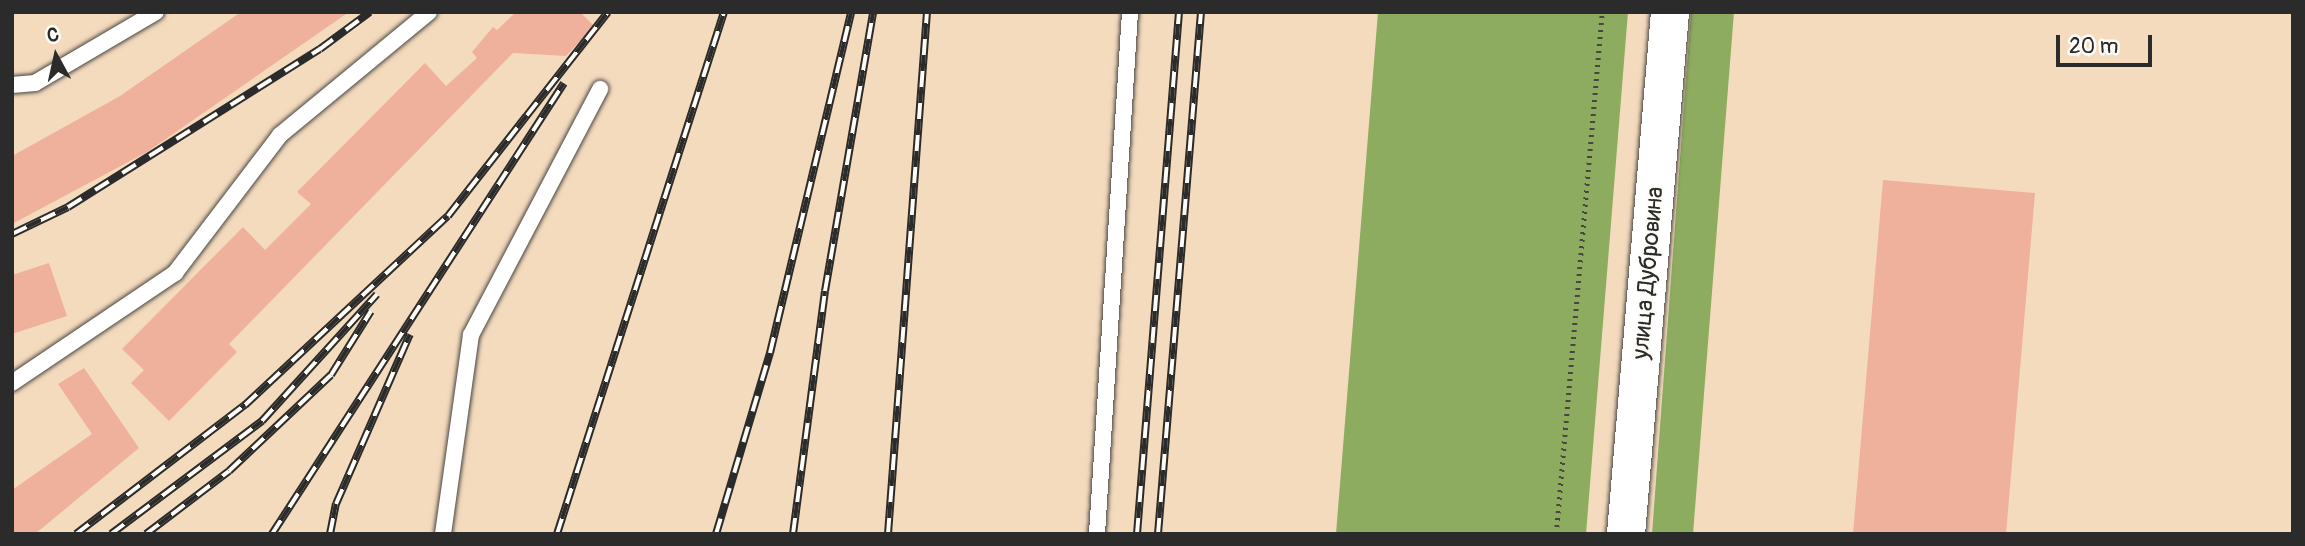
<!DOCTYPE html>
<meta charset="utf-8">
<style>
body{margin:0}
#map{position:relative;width:2305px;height:546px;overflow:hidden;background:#f4dbbe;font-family:Pangolin,sans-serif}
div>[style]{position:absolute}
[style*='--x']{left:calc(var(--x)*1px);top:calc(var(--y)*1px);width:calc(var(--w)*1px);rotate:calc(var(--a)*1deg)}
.forest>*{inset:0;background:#8eac5f}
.building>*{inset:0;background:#efb19b}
.path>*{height:4.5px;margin-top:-2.25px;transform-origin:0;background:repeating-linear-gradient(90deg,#494541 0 2px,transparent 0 7px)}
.roads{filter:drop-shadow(0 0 2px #494541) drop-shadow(0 0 2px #494541)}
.service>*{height:16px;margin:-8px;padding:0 8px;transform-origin:8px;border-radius:8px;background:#fff}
.secondary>*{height:38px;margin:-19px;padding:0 19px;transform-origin:19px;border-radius:19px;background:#fff}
.rail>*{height:8px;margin-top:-4px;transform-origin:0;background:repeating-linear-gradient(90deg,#fdfcf7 0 16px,#2b2b2b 0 32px);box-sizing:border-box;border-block:2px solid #2b2b2b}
span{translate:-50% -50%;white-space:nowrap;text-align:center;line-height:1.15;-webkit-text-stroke:5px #fdfcf7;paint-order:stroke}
.street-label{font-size:24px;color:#2b2b2b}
.frame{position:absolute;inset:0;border:14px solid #2b2b2b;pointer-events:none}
.north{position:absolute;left:21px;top:21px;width:70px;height:70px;-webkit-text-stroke:5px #fdfcf7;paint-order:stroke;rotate:352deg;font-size:19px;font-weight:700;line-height:28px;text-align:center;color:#2b2b2b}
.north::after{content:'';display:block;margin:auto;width:24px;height:32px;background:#2b2b2b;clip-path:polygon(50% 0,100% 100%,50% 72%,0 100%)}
.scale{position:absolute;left:2056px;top:35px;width:96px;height:32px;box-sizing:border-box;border:4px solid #2b2b2b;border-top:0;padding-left:9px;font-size:21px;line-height:24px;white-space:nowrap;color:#2b2b2b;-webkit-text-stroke:5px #fdfcf7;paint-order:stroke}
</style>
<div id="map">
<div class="forest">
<i style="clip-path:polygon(1378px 12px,1628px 12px,1586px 534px,1336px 534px)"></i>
<i style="clip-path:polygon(1691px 12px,1734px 12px,1693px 534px,1652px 534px)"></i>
</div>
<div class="building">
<i style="clip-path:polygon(241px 12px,349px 12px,147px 152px,12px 224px,12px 156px,120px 96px)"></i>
<i style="clip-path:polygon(516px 12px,580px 12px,594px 26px,566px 56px,513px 53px,229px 344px,237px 352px,169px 421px,131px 383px,144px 370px,122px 349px,243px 227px,265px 250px,311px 204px,297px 192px,425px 63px,446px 86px,477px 58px,472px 52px,493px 27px,497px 30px)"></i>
<i style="clip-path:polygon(1883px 180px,2035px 193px,2006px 534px,1853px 534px)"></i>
<i style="clip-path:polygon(49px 263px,67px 316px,12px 334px,12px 275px)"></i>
<i style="clip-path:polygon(84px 368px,139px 448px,35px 534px,12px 534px,12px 490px,92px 434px,58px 384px)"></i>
</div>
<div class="path">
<i style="--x:1556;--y:534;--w:524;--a:-84.96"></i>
</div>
<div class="roads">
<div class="service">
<i style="--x:12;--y:85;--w:23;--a:-5"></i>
<i style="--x:35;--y:83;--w:140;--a:-30.4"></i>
<i style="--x:12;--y:383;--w:197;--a:-34"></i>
<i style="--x:175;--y:273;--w:173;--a:-52.7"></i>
<i style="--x:280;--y:135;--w:193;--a:-39.5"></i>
<i style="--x:443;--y:534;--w:201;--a:-82"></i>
<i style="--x:471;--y:335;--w:278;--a:-62.3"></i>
<i style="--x:1097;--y:534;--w:523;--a:-86.38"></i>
</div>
<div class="secondary">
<i style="--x:1626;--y:534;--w:524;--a:-85.18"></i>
</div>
</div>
<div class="rail">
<i style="--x:12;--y:234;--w:62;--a:-25.7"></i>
<i style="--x:68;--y:207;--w:297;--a:-32.1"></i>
<i style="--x:320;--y:49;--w:62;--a:-36.5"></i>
<i style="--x:76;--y:534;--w:213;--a:-37.4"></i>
<i style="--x:245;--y:405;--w:277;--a:-43"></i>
<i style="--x:448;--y:216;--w:259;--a:-51.9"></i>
<i style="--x:111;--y:534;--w:189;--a:-36.8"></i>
<i style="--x:262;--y:421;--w:171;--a:-47.8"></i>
<i style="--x:146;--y:534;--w:104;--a:-37.2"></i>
<i style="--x:229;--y:471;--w:140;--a:-43.3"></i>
<i style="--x:331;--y:375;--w:75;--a:-58"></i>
<i style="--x:272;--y:534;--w:537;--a:-57.08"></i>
<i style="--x:330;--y:534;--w:31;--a:-79"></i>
<i style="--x:336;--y:504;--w:185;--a:-66.5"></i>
<i style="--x:557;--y:534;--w:548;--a:-72.26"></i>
<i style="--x:716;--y:534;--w:189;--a:-73.4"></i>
<i style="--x:770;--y:353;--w:350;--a:-76.6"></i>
<i style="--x:793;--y:534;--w:245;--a:-82.5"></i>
<i style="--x:825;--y:291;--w:283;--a:-80.2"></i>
<i style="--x:888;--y:534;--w:523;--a:-85.73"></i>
<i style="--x:1137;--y:534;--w:524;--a:-85.4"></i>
<i style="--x:1158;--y:534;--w:524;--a:-85.29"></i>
</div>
<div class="street-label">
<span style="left:1648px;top:273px;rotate:-85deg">улица Дубровина</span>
</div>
<div class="frame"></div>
<div class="north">С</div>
<div class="scale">20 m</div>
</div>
